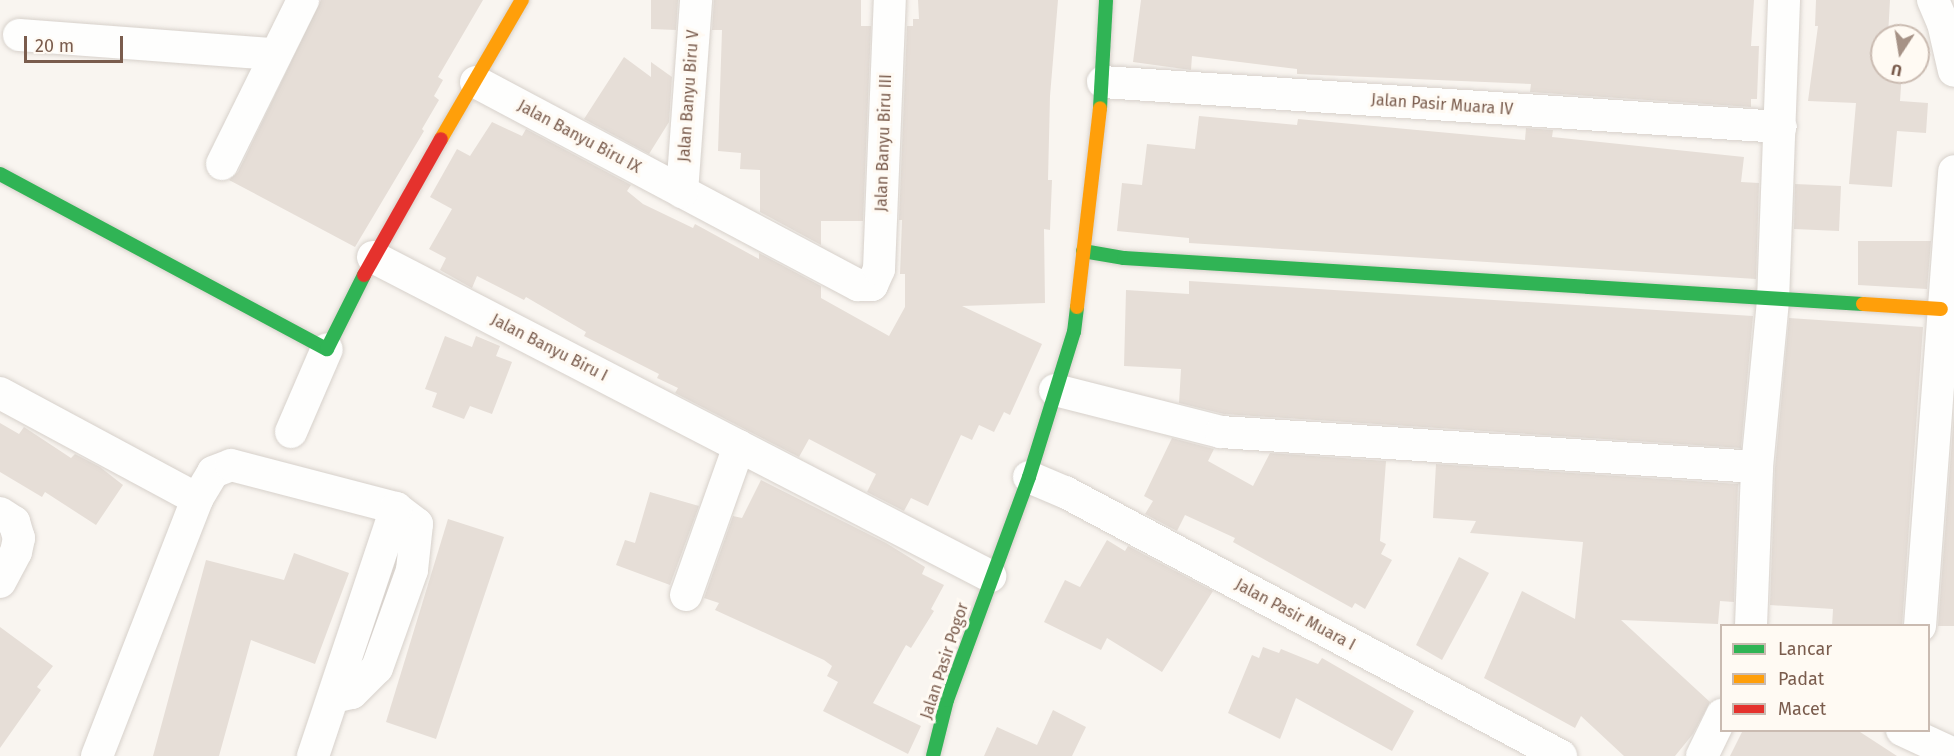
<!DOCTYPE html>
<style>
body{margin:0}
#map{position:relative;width:1954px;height:756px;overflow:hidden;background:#f9f5f0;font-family:"Fira Sans",sans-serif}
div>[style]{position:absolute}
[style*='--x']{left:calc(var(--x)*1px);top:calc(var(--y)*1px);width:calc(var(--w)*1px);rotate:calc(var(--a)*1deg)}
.building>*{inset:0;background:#e6ded7}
.roads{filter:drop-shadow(0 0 2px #d7d1cb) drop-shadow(0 0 2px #d7d1cb)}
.street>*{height:32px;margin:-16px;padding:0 16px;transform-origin:16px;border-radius:16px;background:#fefefd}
.fast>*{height:14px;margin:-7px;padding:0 7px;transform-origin:7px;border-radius:7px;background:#30b455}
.slow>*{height:14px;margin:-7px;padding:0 7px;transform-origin:7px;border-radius:7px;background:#ff9f0a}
.jam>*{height:14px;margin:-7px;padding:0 7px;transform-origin:7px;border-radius:7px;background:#e5322d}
span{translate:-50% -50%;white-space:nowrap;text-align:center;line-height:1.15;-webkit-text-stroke:6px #fffaf3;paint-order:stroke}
.street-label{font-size:16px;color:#7a5c4d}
.legend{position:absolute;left:1720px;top:624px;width:210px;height:108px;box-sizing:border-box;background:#fffaf3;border:2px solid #cabbb1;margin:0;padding:8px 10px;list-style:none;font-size:18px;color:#7a5c4d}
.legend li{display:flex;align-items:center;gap:12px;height:30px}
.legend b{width:30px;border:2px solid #cabbb1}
.north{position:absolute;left:1870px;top:24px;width:60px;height:60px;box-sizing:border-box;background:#fffaf3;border:2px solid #cabbb1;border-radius:50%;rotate:192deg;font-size:16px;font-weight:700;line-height:24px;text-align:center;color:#7a5c4d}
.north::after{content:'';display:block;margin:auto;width:21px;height:27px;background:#a69286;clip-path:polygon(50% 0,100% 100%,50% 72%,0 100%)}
.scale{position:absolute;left:24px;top:36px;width:99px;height:27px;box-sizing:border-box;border:3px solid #7a5c4d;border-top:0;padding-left:8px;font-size:18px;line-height:21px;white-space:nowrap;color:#7a5c4d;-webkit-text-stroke:4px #fffaf3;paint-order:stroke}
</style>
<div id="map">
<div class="building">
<i style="clip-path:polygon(321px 0,483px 0,438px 77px,443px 80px,434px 96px,439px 100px,422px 129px,424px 131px,355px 247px,229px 180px,238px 172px)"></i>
<i style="clip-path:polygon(651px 0,678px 0,676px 30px,651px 29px)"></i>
<i style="clip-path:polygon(714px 0,861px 0,861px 26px,871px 26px,863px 221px,821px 221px,821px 245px,760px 212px,760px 170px,740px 169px,741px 153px,718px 151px,722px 30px,712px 30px)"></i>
<i style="clip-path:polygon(918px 0,1058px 0,1050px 96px,1048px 180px,1052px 180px,1050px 230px,1044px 229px,1045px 303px,962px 306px,1042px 344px,1010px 415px,1004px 412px,994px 432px,979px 425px,972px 440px,961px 435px,928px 506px,911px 498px,904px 511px,867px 492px,876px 474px,809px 439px,799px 457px,675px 393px,678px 388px,657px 378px,659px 374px,584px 336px,586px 332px,526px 297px,524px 300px,477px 276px,472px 288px,440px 270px,446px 258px,429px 249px,452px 209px,430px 197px,457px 149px,470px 156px,492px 122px,522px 136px,526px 129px,631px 185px,627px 191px,643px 204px,693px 228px,695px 224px,759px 259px,759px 253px,821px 286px,821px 298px,889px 336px,905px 307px,905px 274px,900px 274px,902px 220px,899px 220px,907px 26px,913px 26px,913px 19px,919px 19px)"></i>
<i style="clip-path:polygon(1141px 0,1754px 0,1751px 46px,1759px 46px,1757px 99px,1751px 99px,1751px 107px,1530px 92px,1531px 84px,1297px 74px,1297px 69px,1192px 56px,1191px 70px,1133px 62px)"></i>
<i style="clip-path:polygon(1816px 0,1890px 0,1888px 36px,1882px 36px,1882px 72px,1902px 72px,1900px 101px,1928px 103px,1926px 133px,1897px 131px,1892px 187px,1849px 184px,1856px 103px,1808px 101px,1818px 26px,1815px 26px)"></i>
<i style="clip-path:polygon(624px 57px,651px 77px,651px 62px,672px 77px,669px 122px,649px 154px,584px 119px)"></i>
<i style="clip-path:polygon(1199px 116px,1297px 125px,1298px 119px,1525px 140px,1526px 128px,1553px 130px,1552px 137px,1744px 157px,1741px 182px,1759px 183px,1756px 279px,1189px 243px,1189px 238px,1117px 231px,1122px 183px,1142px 185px,1147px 144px,1195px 149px)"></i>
<i style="clip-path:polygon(1795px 184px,1841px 186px,1839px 231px,1794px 229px)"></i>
<i style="clip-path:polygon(1858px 241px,1931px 241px,1927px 289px,1858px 285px)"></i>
<i style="clip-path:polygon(1189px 281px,1753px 316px,1741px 448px,1224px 414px,1179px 403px,1181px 369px,1124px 366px,1126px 290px,1189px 294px)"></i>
<i style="clip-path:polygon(1789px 318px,1923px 327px,1902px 626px,1832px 626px,1833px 609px,1770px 605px,1775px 468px)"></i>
<i style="clip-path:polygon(445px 336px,472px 347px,476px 336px,500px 346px,496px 356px,512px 362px,492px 414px,470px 406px,464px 419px,432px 407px,437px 393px,425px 389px)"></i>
<i style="clip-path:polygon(1954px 413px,1954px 626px,1938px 626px)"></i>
<i style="clip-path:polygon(0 423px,19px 434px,24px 427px,71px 458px,75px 454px,100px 467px,123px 485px,96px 525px,45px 492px,42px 497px,0 472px)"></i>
<i style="clip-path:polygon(1172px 438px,1214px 449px,1208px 461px,1253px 486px,1270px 453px,1386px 461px,1380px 541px,1386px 544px,1381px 554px,1392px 560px,1365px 609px,1355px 603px,1352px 608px,1233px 542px,1235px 538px,1185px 515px,1177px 531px,1145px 514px,1153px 501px,1144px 496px)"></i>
<i style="clip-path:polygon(1436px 464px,1738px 484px,1734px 602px,1720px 601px,1718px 624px,1621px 620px,1710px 702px,1693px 734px,1675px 756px,1624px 756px,1581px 716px,1575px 728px,1484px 678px,1522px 591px,1575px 619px,1583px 542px,1470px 533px,1476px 521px,1433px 518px)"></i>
<i style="clip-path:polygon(761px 480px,886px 543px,925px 567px,922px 574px,944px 585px,931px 609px,934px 611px,911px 648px,906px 645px,873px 703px,921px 726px,908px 754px,823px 711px,838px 682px,827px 676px,832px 666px,824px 660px,715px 610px,719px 603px,704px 598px,733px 516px,742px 518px)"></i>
<i style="clip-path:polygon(650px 492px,699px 506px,670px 585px,616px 565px,625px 540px,635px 543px)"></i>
<i style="clip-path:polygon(448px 519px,504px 537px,436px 739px,386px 722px)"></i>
<i style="clip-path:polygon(1107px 540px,1125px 551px,1128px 546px,1213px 591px,1162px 672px,1107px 638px,1101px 650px,1044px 622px,1065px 580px,1080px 587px)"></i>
<i style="clip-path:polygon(294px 553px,349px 573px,315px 664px,251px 640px,219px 756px,153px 756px,206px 560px,284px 580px)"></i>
<i style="clip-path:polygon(1459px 557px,1489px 573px,1442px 660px,1416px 645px)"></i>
<i style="clip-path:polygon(0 627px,53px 666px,37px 687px,41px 690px,0 748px)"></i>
<i style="clip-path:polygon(1263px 647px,1279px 653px,1281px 649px,1318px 664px,1322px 658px,1414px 711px,1392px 751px,1296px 698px,1280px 739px,1228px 713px,1252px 655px,1259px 658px)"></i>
<i style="clip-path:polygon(1053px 710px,1086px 727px,1072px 756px,984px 756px,997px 727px,1037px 745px)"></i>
<i style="clip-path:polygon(1743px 730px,1857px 730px,1897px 756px,1730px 756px)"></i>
</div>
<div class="roads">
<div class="street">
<i style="--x:1933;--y:0;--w:25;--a:67"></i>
<i style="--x:1943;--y:23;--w:49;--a:77.1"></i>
<i style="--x:19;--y:35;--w:256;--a:4.3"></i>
<i style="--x:476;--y:82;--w:433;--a:28"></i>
<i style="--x:858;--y:285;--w:14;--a:0"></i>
<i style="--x:872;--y:285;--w:17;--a:-66"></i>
<i style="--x:879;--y:269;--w:269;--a:-87.7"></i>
<i style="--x:1103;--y:82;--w:679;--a:3.8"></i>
<i style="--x:222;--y:164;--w:183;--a:-63.7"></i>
<i style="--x:682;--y:192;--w:193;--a:-85.8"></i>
<i style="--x:373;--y:257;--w:695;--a:27.34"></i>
<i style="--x:1055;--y:390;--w:171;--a:14.2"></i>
<i style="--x:1221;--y:432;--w:537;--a:3.74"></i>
<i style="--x:0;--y:393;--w:224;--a:28.3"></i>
<i style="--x:291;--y:432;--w:90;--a:-66.6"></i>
<i style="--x:1029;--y:477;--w:39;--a:23"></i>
<i style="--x:1065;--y:492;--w:562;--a:28.02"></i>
<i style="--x:0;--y:513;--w:17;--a:33"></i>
<i style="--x:14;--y:522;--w:17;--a:73"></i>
<i style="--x:19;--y:538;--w:14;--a:102"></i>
<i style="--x:16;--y:552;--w:34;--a:118"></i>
<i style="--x:686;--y:595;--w:158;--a:-70.4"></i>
<i style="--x:1751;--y:626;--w:159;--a:-87.8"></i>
<i style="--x:1757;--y:467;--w:167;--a:-84.5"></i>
<i style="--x:1773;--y:301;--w:301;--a:-87.9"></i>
<i style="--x:1920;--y:626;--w:456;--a:-85.7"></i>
<i style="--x:334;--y:697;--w:18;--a:-13"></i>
<i style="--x:352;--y:693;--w:35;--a:-45"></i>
<i style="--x:377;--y:668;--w:104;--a:-70.3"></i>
<i style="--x:412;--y:570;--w:46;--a:-83.8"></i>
<i style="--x:417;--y:524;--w:26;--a:-143"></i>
<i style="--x:1902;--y:730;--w:57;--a:24.8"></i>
<i style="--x:97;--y:756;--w:276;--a:-68.7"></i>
<i style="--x:197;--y:499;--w:31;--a:-59"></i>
<i style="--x:213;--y:472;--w:19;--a:-21"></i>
<i style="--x:231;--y:465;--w:171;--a:14.6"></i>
<i style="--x:396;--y:508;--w:262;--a:108.5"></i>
<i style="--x:1702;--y:756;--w:46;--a:-64"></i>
</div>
<div class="fast">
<i style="--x:1100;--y:108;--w:108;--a:-86.8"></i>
<i style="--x:0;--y:174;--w:371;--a:28.2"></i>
<i style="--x:327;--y:349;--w:83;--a:-63.4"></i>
<i style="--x:1083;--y:251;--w:42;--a:9.7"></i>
<i style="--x:1124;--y:258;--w:740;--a:3.56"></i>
<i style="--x:933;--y:756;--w:58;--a:-76"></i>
<i style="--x:947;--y:700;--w:238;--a:-69.8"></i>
<i style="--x:1029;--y:477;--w:152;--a:-72.8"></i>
<i style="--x:1074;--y:332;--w:25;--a:-83"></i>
</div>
<div class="slow">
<i style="--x:441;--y:139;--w:161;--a:-59.8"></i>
<i style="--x:1863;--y:304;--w:78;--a:3.7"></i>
<i style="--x:1077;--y:307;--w:200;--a:-83.4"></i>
</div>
<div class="jam">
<i style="--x:364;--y:275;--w:156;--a:-60.5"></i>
</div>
</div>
<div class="street-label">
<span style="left:689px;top:96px;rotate:-86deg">Jalan Banyu Biru V</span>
<span style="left:1442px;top:105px;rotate:4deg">Jalan Pasir Muara IV</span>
<span style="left:579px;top:137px;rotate:28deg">Jalan Banyu Biru IX</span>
<span style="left:884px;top:143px;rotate:-88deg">Jalan Banyu Biru III</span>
<span style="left:549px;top:348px;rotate:27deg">Jalan Banyu Biru I</span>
<span style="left:1295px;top:615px;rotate:28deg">Jalan Pasir Muara I</span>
<span style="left:945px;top:661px;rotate:-72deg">Jalan Pasir Pogor</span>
</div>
<ul class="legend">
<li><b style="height:8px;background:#30b455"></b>Lancar</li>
<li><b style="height:8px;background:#ff9f0a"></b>Padat</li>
<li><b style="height:8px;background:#e5322d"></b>Macet</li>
</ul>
<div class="north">U</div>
<div class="scale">20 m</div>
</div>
